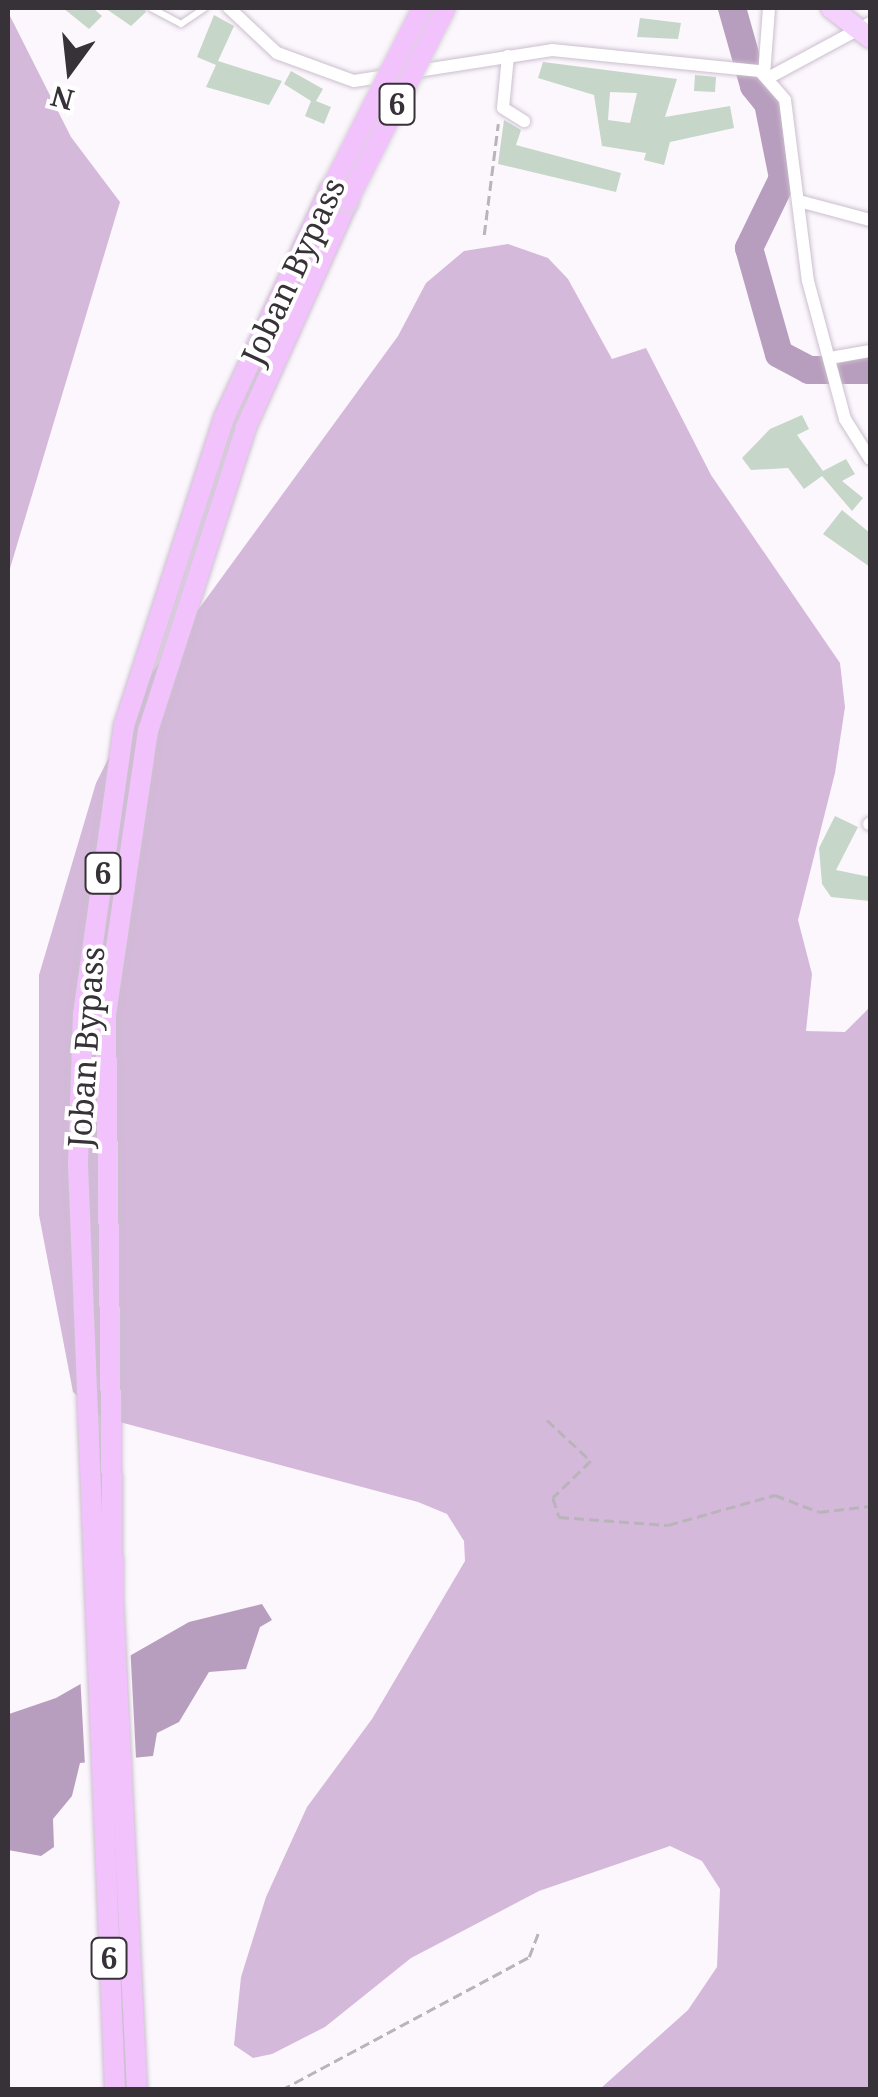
<!DOCTYPE html>
<style>
body{margin:0}
#map{position:relative;width:878px;height:2097px;overflow:hidden;background:#fcf7fd;font-family:"Noto Serif",serif}
div>[style]{position:absolute}
[style*='--x']{left:calc(var(--x)*1px);top:calc(var(--y)*1px);width:calc(var(--w)*1px);rotate:calc(var(--a)*1deg)}
.forest>*{inset:0;background:#d4b9da}
.water>*{inset:0;background:#b89ebe}
.pier>*{inset:0;background:#fcf7fd}
.river>*{height:28px;margin:-14px;padding:0 14px;transform-origin:14px;border-radius:14px;background:#b89ebe}
.building>*{inset:0;background:#c6d6c9}
.path>*{height:2.5px;margin-top:-1.25px;transform-origin:0;background:repeating-linear-gradient(90deg,#b9b4ba 0 10px,transparent 0 15px)}
.roads{filter:drop-shadow(0 0 2px #cbbfce) drop-shadow(0 0 2px #cbbfce)}
.service>*{height:6px;margin:-3px;padding:0 3px;transform-origin:3px;border-radius:3px;background:#fff}
.minor>*{height:12px;margin:-6px;padding:0 6px;transform-origin:6px;border-radius:6px;background:#fff}
.primary>*{height:20px;margin:-10px;padding:0 10px;transform-origin:10px;border-radius:10px;background:#f5d1fd}
.trunk>*{height:20px;margin:-10px;padding:0 10px;transform-origin:10px;border-radius:10px;background:#f2c2fc}
.bridges{filter:drop-shadow(0 0 2px #d7d6d7) drop-shadow(0 0 2px #d7d6d7)}
.trunk-bridge>*{height:20px;margin:-10px;padding:0 10px;transform-origin:10px;border-radius:10px;background:#f2c2fc}
span{translate:-50% -50%;white-space:nowrap;text-align:center;line-height:1.15;-webkit-text-stroke:8px #fff;paint-order:stroke}
.shield-label span{padding:2px 8px;background:#fff;border:2px solid;border-radius:8px;-webkit-text-stroke-width:0}
.shield-label{font-size:30px;color:#373238;font-weight:700}
.street-label{font-size:32px;color:#373238}
.frame{position:absolute;inset:0;border:10px solid #373238;pointer-events:none}
.north{position:absolute;left:20px;top:20px;width:100px;height:100px;-webkit-text-stroke:8px #fff;paint-order:stroke;rotate:195deg;font-size:28px;font-weight:700;line-height:40px;text-align:center;color:#373238}
.north::after{content:'';display:block;margin:auto;width:35px;height:45px;background:#373238;clip-path:polygon(50% 0,100% 100%,50% 72%,0 100%)}
</style>
<div id="map">
<div class="forest">
<i style="clip-path:polygon(8px 12px,71px 137px,120px 202px,8px 575px)"></i>
<i style="clip-path:polygon(508px 244px,548px 258px,568px 279px,612px 359px,646px 348px,711px 475px,840px 663px,845px 707px,835px 773px,798px 920px,812px 974px,806px 1031px,845px 1032px,870px 1007px,870px 2089px,600px 2089px,688px 2010px,717px 1967px,720px 1889px,702px 1861px,670px 1846px,539px 1891px,411px 1958px,325px 2027px,272px 2054px,253px 2058px,234px 2045px,241px 1977px,266px 1897px,307px 1807px,372px 1719px,465px 1561px,464px 1541px,447px 1514px,418px 1502px,101px 1417px,73px 1392px,39px 1215px,39px 975px,96px 783px,152px 673px,398px 336px,426px 283px,464px 251px)"></i>
</div>
<div class="water">
<i style="clip-path:polygon(262px 1604px,272px 1620px,260px 1627px,246px 1669px,209px 1672px,179px 1722px,157px 1733px,153px 1756px,80px 1763px,72px 1796px,53px 1819px,54px 1847px,41px 1856px,8px 1850px,9px 1714px,56px 1698px,189px 1622px)"></i>
</div>
<div class="pier">
<i style="clip-path:polygon(130px 1643px,136px 1758px,85px 1766px,80px 1673px)"></i>
</div>
<div class="river">
<i style="--x:732;--y:8;--w:81;--a:74.2"></i>
<i style="--x:754;--y:86;--w:22;--a:51"></i>
<i style="--x:768;--y:103;--w:76;--a:78.7"></i>
<i style="--x:783;--y:178;--w:78;--a:115.9"></i>
<i style="--x:749;--y:248;--w:110;--a:74.2"></i>
<i style="--x:779;--y:354;--w:34;--a:28"></i>
<i style="--x:809;--y:370;--w:61;--a:0"></i>
</div>
<div class="building">
<i style="clip-path:polygon(63px 8px,93px 8px,102px 16px,89px 29px)"></i>
<i style="clip-path:polygon(105px 8px,144px 8px,146px 12px,131px 26px)"></i>
<i style="clip-path:polygon(214px 15px,234px 26px,218px 61px,282px 81px,269px 105px,206px 87px,216px 65px,197px 57px)"></i>
<i style="clip-path:polygon(640px 18px,681px 23px,678px 39px,637px 37px)"></i>
<i style="clip-path:polygon(evenodd,543px 62px,677px 79px,665px 117px,730px 106px,734px 128px,670px 142px,664px 165px,644px 160px,646px 153px,602px 146px,594px 95px,538px 78px,543px 62px,610px 92px,637px 93px,630px 123px,608px 120px,610px 92px)"></i>
<i style="clip-path:polygon(291px 71px,323px 89px,316px 101px,331px 107px,324px 124px,305px 116px,311px 101px,284px 84px)"></i>
<i style="clip-path:polygon(695px 75px,716px 77px,715px 92px,694px 91px)"></i>
<i style="clip-path:polygon(504px 120px,521px 130px,516px 145px,621px 173px,616px 192px,498px 164px)"></i>
<i style="clip-path:polygon(802px 415px,809px 429px,797px 435px,823px 471px,846px 459px,855px 474px,842px 481px,863px 498px,852px 511px,822px 476px,804px 489px,788px 468px,751px 470px,742px 458px,770px 429px)"></i>
<i style="clip-path:polygon(842px 510px,870px 533px,870px 567px,823px 534px)"></i>
<i style="clip-path:polygon(835px 816px,858px 827px,836px 870px,870px 877px,870px 901px,831px 897px,822px 884px,819px 848px)"></i>
</div>
<div class="path">
<i style="--x:484;--y:235;--w:112;--a:-82.8"></i>
<i style="--x:547;--y:1420;--w:60;--a:43"></i>
<i style="--x:591;--y:1461;--w:53;--a:135.8"></i>
<i style="--x:553;--y:1498;--w:20;--a:72"></i>
<i style="--x:559;--y:1517;--w:109;--a:4.2"></i>
<i style="--x:668;--y:1525;--w:111;--a:-15.7"></i>
<i style="--x:775;--y:1495;--w:47;--a:21.1"></i>
<i style="--x:819;--y:1512;--w:51;--a:-6.7"></i>
<i style="--x:281;--y:2090;--w:281;--a:-28.2"></i>
<i style="--x:529;--y:1957;--w:26;--a:-69"></i>
</div>
<div class="roads">
<div class="service">
<i style="--x:151;--y:8;--w:34;--a:28"></i>
<i style="--x:181;--y:24;--w:29;--a:-34"></i>
</div>
<div class="minor">
<i style="--x:229;--y:8;--w:66;--a:43.2"></i>
<i style="--x:277;--y:53;--w:82;--a:20"></i>
<i style="--x:354;--y:81;--w:200;--a:-8.9"></i>
<i style="--x:552;--y:50;--w:209;--a:5.8"></i>
<i style="--x:760;--y:71;--w:38;--a:49"></i>
<i style="--x:785;--y:100;--w:182;--a:82.8"></i>
<i style="--x:808;--y:281;--w:143;--a:75"></i>
<i style="--x:845;--y:419;--w:47;--a:58"></i>
<i style="--x:508;--y:56;--w:52;--a:95.5"></i>
<i style="--x:503;--y:108;--w:25;--a:32"></i>
<i style="--x:764;--y:75;--w:67;--a:-85.7"></i>
<i style="--x:768;--y:78;--w:116;--a:-28.3"></i>
<i style="--x:799;--y:201;--w:73;--a:15"></i>
<i style="--x:830;--y:358;--w:41;--a:-9.9"></i>
<i style="--x:869;--y:824;--w:1;--a:-45"></i>
</div>
<div class="primary">
<i style="--x:831;--y:8;--w:49;--a:37.6"></i>
</div>
<div class="trunk">
<i style="--x:115;--y:2090;--w:927;--a:-92.29"></i>
<i style="--x:78;--y:1164;--w:150;--a:-88.1"></i>
<i style="--x:83;--y:1014;--w:291;--a:-81.9"></i>
<i style="--x:124;--y:726;--w:324;--a:-72"></i>
<i style="--x:224;--y:418;--w:251;--a:-65.1"></i>
<i style="--x:137;--y:2090;--w:495;--a:-92.8"></i>
<i style="--x:113;--y:1596;--w:581;--a:-90.69"></i>
<i style="--x:106;--y:1015;--w:287;--a:-81.6"></i>
<i style="--x:148;--y:731;--w:319;--a:-72.1"></i>
<i style="--x:246;--y:427;--w:248;--a:-65.7"></i>
</div>
</div>
<div class="bridges">
<div class="trunk-bridge">
<i style="--x:330;--y:190;--w:204;--a:-63.2"></i>
<i style="--x:348;--y:201;--w:216;--a:-63.1"></i>
</div>
</div>
<div class="shield-label">
<span style="left:397px;top:104px">6</span>
<span style="left:103px;top:873px">6</span>
<span style="left:109px;top:1958px">6</span>
</div>
<div class="street-label">
<span style="left:293px;top:271px;rotate:-65deg">Joban Bypass</span>
<span style="left:86px;top:1047px;rotate:-86deg">Joban Bypass</span>
</div>
<div class="frame"></div>
<div class="north">N</div>
</div>
